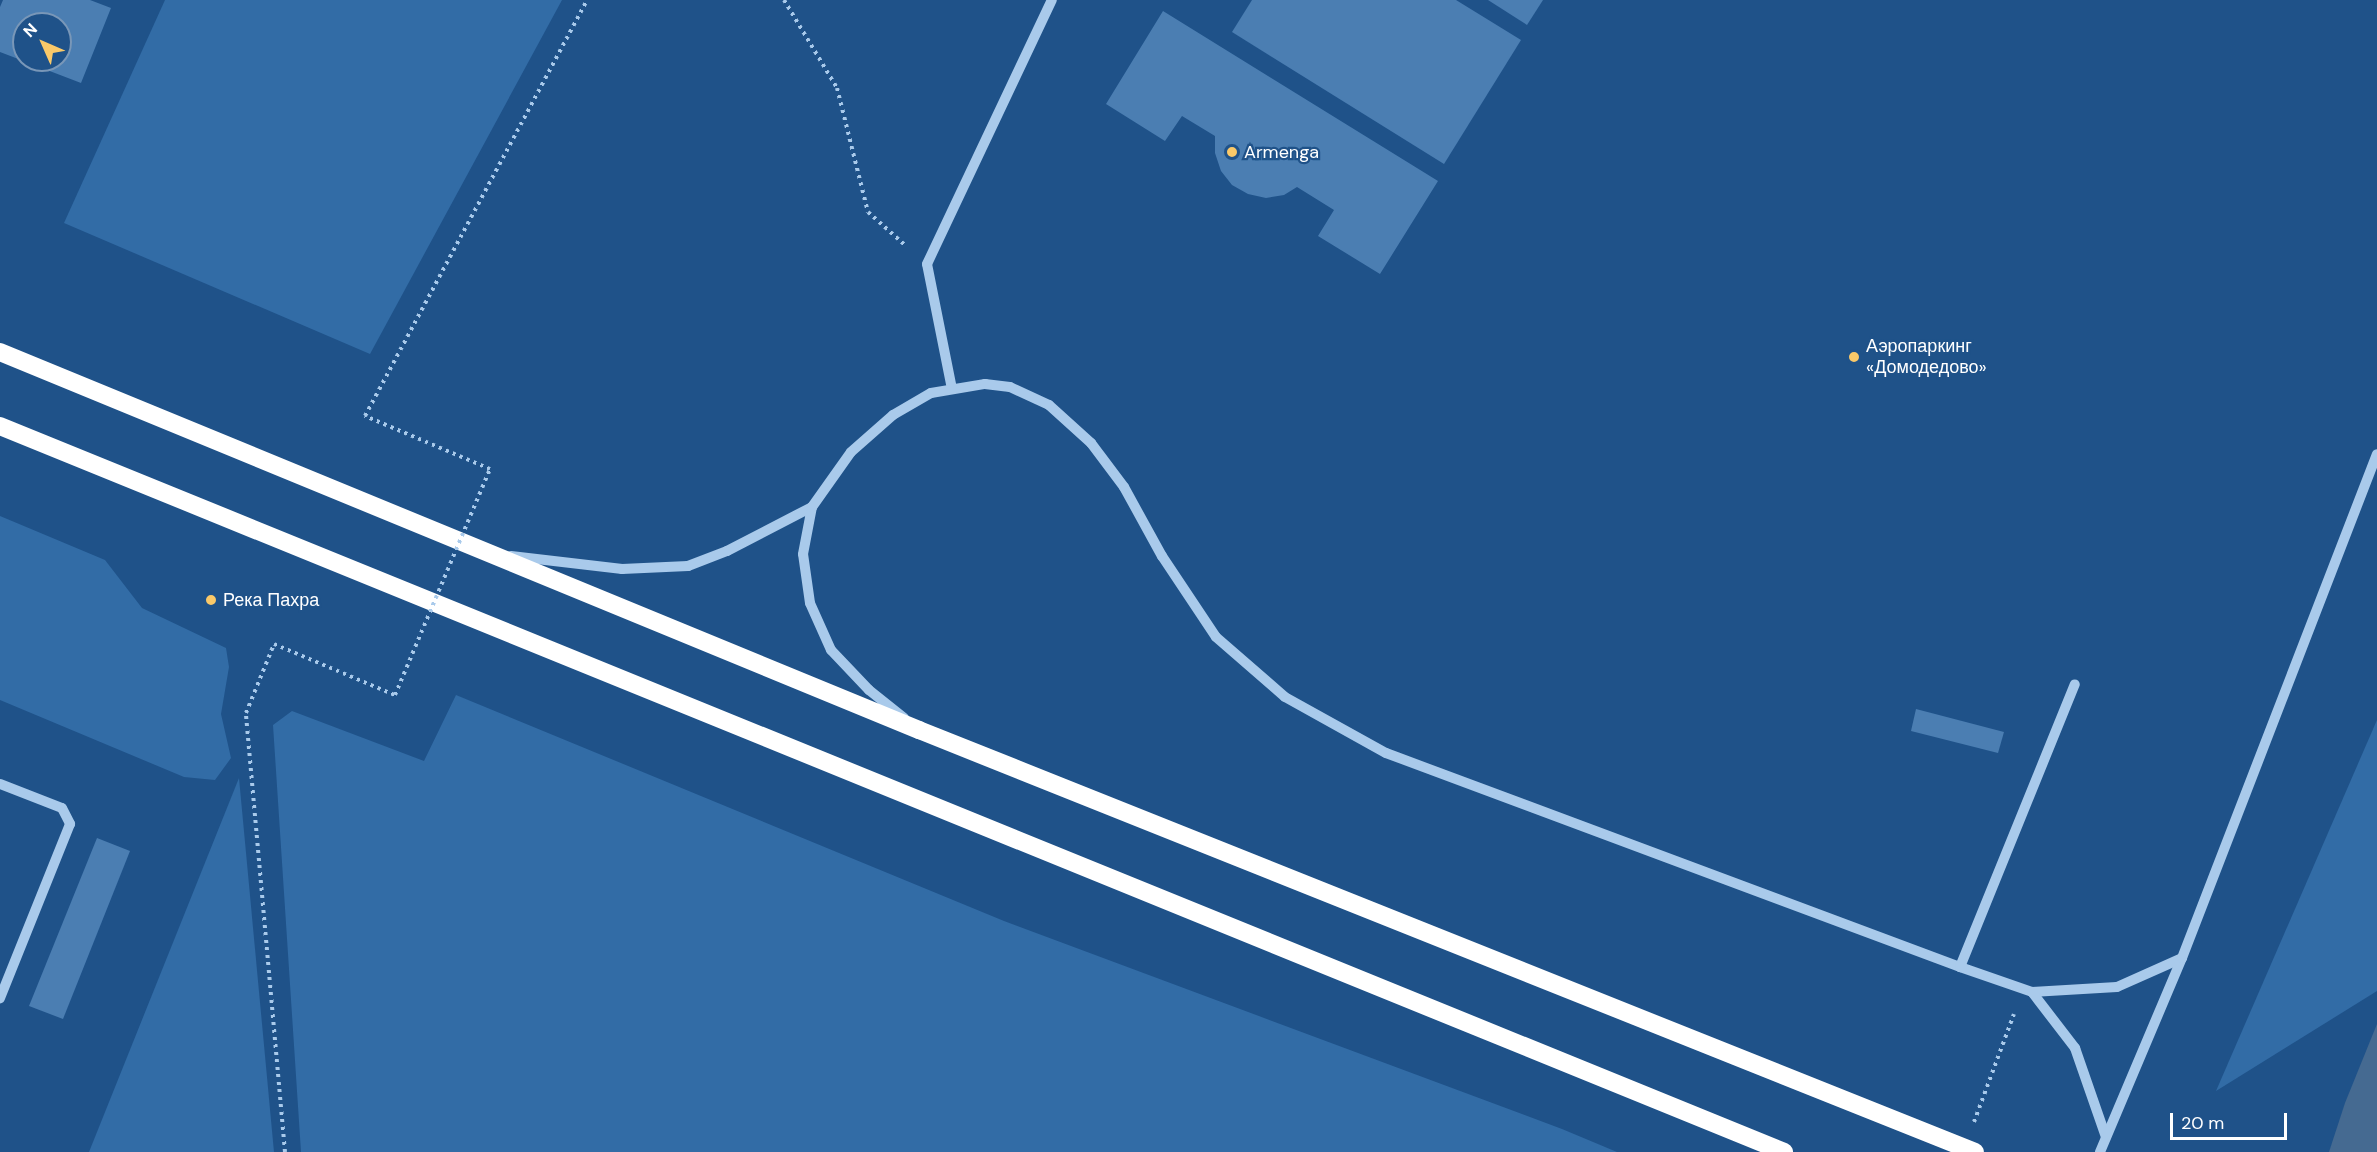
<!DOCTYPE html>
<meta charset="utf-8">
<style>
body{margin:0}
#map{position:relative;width:2377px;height:1152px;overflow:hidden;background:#1f5289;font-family:"DM Sans",sans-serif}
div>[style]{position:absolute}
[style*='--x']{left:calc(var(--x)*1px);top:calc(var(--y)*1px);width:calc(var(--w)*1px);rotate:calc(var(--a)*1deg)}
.green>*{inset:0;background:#326ca6}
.water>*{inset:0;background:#456a91}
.building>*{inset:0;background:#4b7eb2}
.path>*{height:4px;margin-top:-2px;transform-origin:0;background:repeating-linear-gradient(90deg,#a9caeb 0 3px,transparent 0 7.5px)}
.minor>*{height:10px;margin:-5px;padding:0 5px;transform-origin:5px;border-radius:5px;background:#a9caeb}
.highway>*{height:18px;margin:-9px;padding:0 9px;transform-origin:9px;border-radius:9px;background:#fff}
.path-bridge>*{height:4px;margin-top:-2px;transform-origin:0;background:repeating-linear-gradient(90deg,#a9caeb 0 3px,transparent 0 7.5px)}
.dots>*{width:16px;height:16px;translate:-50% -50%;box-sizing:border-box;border:3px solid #1f5289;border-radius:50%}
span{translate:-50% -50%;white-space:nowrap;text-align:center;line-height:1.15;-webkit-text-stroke:4.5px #1f5289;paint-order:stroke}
.poi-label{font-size:18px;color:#fff}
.left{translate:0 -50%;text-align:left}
.north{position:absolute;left:12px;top:12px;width:60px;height:60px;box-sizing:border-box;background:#1f5289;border:2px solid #7997b8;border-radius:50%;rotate:315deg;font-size:16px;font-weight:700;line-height:24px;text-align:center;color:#fff}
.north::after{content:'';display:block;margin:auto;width:21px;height:27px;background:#fac969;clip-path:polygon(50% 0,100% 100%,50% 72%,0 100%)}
.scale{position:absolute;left:2170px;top:1113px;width:117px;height:27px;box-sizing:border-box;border:3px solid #fff;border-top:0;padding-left:8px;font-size:18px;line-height:21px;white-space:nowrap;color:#fff;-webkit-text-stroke:4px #1f5289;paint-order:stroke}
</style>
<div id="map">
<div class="green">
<i style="clip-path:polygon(165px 0,562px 0,370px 354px,64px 223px)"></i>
<i style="clip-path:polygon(0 516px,105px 560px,142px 608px,226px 648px,229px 667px,221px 714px,231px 758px,215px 780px,184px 777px,0 700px)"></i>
<i style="clip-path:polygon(456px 695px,1004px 921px,1562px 1129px,1617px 1152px,301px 1152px,273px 725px,292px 711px,424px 761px)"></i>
<i style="clip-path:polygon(2377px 720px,2377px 991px,2216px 1091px)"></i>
<i style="clip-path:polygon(239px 778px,274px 1152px,89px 1152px)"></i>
</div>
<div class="water">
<i style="clip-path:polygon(2377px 1024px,2377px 1152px,2329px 1152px,2345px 1103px)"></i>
</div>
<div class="building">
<i style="clip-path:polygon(evenodd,3px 0,90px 0,111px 8px,81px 83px,0 52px,0 7px,3px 0,24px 24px,60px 24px,60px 60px,24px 60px,24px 24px)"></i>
<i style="clip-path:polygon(1252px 0,1456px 0,1521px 40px,1444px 164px,1232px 32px)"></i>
<i style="clip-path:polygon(1488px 0,1543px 0,1527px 25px)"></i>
<i style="clip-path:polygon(1163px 11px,1438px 181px,1380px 274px,1318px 236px,1334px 210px,1297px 187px,1284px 195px,1266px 198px,1248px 194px,1232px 185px,1221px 171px,1215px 153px,1215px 136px,1182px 116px,1165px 141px,1106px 104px)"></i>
<i style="clip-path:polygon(1916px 709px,2004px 732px,1998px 753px,1911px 731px)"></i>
<i style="clip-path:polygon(97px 838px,130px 851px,63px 1019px,29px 1006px)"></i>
</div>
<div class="path">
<i style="--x:784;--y:0;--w:103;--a:58.9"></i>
<i style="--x:837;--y:88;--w:128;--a:76"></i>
<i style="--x:868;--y:212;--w:51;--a:41.8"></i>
<i style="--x:490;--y:469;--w:136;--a:-157"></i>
<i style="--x:365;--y:416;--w:472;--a:-61.9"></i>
<i style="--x:1974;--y:1122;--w:115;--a:-69.7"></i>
<i style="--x:285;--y:1152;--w:441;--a:-95.1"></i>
<i style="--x:246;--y:713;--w:74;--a:-67.9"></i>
<i style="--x:274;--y:644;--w:131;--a:22.9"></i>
</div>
<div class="minor">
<i style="--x:952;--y:389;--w:127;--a:-101.3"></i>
<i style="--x:927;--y:264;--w:292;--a:-64.7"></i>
<i style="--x:511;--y:556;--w:112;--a:6.7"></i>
<i style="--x:622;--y:569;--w:66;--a:-2.6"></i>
<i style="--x:688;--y:566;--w:42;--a:-21"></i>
<i style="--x:727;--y:551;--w:96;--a:-27.4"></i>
<i style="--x:904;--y:718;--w:45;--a:-141.3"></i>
<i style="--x:869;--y:690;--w:55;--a:-133.5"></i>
<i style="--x:831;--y:650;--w:51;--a:-114.1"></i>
<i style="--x:810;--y:603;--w:49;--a:-98.1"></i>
<i style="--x:803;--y:554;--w:48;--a:-79.2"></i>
<i style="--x:812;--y:507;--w:67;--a:-54.7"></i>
<i style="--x:851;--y:452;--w:56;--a:-41.4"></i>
<i style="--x:893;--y:415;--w:44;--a:-30.1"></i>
<i style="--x:931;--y:393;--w:55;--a:-9.5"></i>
<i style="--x:985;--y:384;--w:25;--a:7"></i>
<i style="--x:1010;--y:387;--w:43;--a:24.8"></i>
<i style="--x:1049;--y:405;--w:57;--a:42.1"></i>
<i style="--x:1091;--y:443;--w:55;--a:53.1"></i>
<i style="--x:1124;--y:487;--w:79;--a:61.2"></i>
<i style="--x:1162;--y:556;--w:97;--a:56.3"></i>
<i style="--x:1216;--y:637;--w:91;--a:41"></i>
<i style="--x:1285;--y:697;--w:115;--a:29"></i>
<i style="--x:1386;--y:753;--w:613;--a:20.45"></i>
<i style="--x:1960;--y:967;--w:76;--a:19.1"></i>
<i style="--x:2032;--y:992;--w:85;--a:-3.4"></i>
<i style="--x:2117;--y:987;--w:71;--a:-24"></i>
<i style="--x:0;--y:784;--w:66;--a:21.2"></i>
<i style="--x:62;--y:808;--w:18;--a:63"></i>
<i style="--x:70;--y:824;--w:188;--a:111.9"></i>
<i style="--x:1960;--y:967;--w:305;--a:-67.9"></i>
<i style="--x:2032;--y:992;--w:71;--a:52.5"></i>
<i style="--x:2075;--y:1048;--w:94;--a:70.8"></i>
<i style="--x:2100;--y:1152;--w:211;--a:-67.1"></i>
<i style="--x:2182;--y:958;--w:540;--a:-68.85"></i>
</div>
<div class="highway">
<i style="--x:0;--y:352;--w:994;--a:22.36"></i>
<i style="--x:919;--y:730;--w:1137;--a:21.78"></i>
<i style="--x:0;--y:426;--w:1926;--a:22.14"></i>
</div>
<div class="path-bridge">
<i style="--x:395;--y:695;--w:245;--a:-67.2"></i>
</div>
<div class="dots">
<i style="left:1232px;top:152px;background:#fac969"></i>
<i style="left:1854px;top:357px;background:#fac969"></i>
<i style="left:211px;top:600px;background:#fac969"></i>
</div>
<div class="poi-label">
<span class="left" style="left:1244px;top:152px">Armenga</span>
<span class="left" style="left:1866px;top:357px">Аэропаркинг<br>«Домодедово»</span>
<span class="left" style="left:223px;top:600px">Река Пахра</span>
</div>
<div class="north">N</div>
<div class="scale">20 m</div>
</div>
